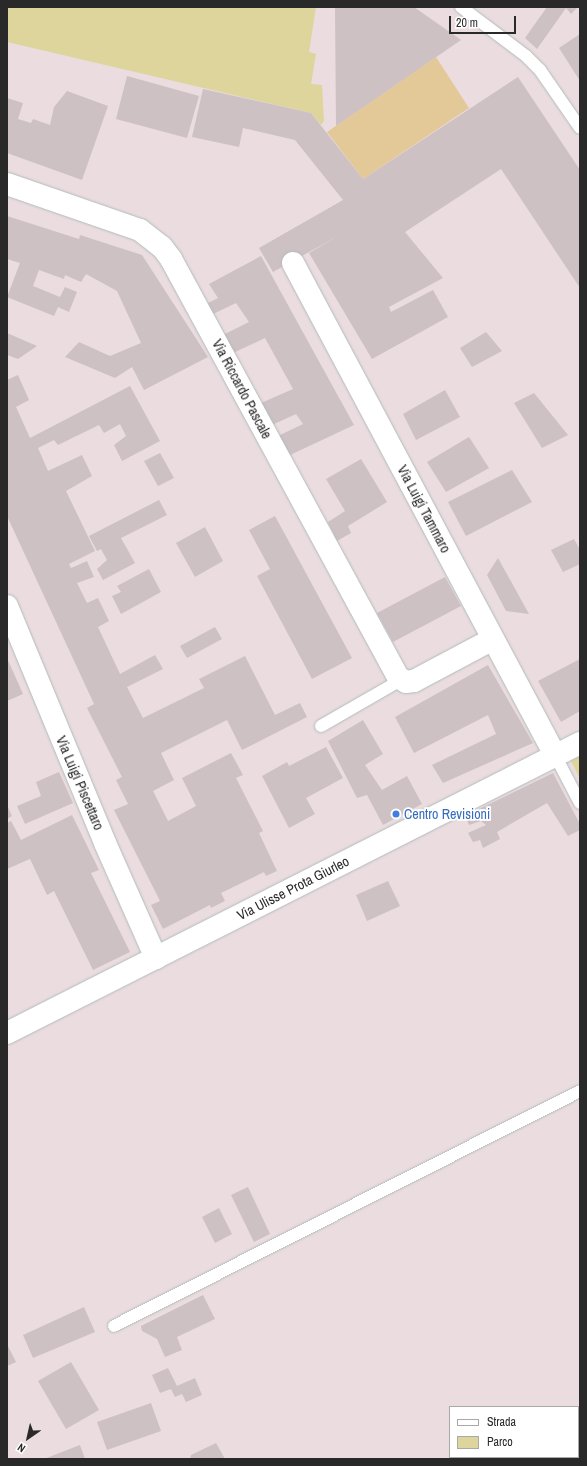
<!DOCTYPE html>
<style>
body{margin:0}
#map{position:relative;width:587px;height:1466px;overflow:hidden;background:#ebdcdf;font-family:"Archivo Narrow",sans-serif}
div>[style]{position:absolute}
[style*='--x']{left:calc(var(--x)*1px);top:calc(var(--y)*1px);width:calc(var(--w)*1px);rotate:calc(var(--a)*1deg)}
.green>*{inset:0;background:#ded59c}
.pitch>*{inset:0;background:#e4c998}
.building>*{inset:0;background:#cdc1c3}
.roads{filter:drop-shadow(0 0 1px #b0bcbc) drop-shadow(0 0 1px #b0bcbc)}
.lane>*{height:12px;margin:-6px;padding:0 6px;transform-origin:6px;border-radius:6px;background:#fff}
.street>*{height:22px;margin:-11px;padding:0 11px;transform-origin:11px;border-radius:11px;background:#fff}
.dots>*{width:11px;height:11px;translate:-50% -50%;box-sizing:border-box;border:2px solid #fff;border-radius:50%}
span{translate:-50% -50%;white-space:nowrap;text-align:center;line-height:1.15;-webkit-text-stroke:3.5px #fff;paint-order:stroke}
.street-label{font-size:14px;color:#292929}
.shop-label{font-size:14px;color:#366cbe}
.left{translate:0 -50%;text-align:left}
.frame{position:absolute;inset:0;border:8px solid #292929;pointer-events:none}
.legend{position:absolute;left:449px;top:1406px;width:130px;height:52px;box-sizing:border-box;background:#fff;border:1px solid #a9a9a9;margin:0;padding:5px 7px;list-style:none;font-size:12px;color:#292929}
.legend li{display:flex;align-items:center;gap:8px;height:20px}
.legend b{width:20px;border:1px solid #a9a9a9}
.north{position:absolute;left:8px;top:1418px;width:40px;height:40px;-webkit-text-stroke:3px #fff;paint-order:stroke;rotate:214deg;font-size:11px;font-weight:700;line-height:16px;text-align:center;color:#292929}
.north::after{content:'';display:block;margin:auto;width:14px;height:18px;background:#292929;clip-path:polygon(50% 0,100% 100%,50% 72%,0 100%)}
.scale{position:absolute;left:449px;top:16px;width:67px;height:18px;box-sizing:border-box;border:2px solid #292929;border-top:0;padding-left:5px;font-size:12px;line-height:14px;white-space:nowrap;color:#292929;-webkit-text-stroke:3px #fff;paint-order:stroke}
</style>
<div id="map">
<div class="green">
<i style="clip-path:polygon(7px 7px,316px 7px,309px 52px,316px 54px,311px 84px,322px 85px,324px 121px,321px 125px,311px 113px,7px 42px)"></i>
<i style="clip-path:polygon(580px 756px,580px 779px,571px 761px)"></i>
</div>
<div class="pitch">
<i style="clip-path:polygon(436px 57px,469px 108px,363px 179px,327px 132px)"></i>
</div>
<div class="building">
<i style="clip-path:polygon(335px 7px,414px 7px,461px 40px,336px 126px)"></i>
<i style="clip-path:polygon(547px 7px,578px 7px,571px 14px,566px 8px,537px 49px,525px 38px)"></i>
<i style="clip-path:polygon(580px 34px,580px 81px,559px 48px)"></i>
<i style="clip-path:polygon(127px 76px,199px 96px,187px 138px,116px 119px)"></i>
<i style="clip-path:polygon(518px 77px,580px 170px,580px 288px,501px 169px,405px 232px,443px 278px,389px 307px,391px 312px,433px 290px,448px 317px,372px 359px,309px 253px,338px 236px,273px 272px,259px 248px,343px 200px,295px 140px,243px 128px,239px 147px,192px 137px,203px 89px,311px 113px,363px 179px)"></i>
<i style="clip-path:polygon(67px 91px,108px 106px,82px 180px,7px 153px,7px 98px,23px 103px,18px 119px,31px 123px,33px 119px,50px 125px,54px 107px)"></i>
<i style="clip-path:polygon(7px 216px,79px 239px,80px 235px,142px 255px,208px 357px,144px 390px,132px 367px,115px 378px,65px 357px,79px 342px,110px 356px,141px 343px,117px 291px,86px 274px,81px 282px,65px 275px,64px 279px,39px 270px,33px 286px,60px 297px,65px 287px,77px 292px,69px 312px,58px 307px,54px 316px,7px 297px,20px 263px,7px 259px)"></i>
<i style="clip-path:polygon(261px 256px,354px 425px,288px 456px,278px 436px,303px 424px,296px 414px,272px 425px,261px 403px,293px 389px,265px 338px,233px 353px,223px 335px,249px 322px,236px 303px,213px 314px,206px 304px,218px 298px,209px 284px)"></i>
<i style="clip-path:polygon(486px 332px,502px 351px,472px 367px,460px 348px)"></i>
<i style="clip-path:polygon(7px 333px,37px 346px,18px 359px,7px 355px)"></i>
<i style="clip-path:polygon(18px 375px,29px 400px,16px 407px,30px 438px,130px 386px,160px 441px,122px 461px,114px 445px,126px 436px,120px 424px,104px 433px,99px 425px,58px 445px,54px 440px,38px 448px,48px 471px,82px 455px,92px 476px,66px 491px,95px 551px,69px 564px,71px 568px,87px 561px,94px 577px,77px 583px,87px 603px,98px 598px,109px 621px,98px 627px,120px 674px,155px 655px,163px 669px,127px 687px,143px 718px,204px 688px,199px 679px,245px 656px,275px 715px,300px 703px,307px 717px,242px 750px,227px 720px,161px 753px,174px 780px,153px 791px,168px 821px,196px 806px,182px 778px,231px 753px,243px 775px,236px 778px,263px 831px,259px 833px,277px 871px,266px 876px,264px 872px,221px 893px,225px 901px,211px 908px,210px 905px,163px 929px,151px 905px,160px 901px,114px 810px,128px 804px,116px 780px,122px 777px,87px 708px,94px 704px,7px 516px,7px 380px)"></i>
<i style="clip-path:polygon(445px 390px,460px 417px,416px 440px,403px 414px)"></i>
<i style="clip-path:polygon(534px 393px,568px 435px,542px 448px,514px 403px)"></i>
<i style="clip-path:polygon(469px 437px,489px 468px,446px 492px,427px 462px)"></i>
<i style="clip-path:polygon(160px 453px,174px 478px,158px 486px,144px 461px)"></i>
<i style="clip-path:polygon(361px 459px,387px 502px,348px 526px,351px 533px,337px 541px,328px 522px,345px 511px,326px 479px)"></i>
<i style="clip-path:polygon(512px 470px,532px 502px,466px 536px,448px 502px)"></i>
<i style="clip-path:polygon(159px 500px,167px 515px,121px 538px,135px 563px,103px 580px,97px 569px,107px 560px,101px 549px,97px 551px,89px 536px)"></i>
<i style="clip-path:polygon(275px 516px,352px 658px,312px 679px,257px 576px,270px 569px,249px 530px)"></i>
<i style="clip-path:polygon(205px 527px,223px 561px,195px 577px,176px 543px)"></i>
<i style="clip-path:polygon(574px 539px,580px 550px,580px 564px,563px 572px,551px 550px)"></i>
<i style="clip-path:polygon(498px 558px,529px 614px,506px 611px,487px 575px)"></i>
<i style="clip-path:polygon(149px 569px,161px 592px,121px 614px,112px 596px,121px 592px,117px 586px)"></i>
<i style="clip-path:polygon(445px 577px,461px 606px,393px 642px,377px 613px)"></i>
<i style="clip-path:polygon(215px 627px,222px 639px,187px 658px,180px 646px)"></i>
<i style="clip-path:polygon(7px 658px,23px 694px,7px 701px)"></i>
<i style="clip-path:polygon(580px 659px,580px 711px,561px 722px,538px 681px)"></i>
<i style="clip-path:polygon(488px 665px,533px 743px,443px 783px,432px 765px,496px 734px,488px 715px,414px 753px,395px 717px)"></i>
<i style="clip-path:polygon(363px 720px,383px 754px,365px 765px,382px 790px,407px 776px,422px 804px,383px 825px,367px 795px,357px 798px,328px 741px)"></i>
<i style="clip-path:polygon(326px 747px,343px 778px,306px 798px,315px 814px,289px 828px,262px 776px,287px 762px,289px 766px)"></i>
<i style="clip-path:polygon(59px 772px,73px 803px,25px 824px,17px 806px,41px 796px,36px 782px)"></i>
<i style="clip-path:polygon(553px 773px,580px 824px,580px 830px,568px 836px,547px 803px,497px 832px,500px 839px,483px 848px,480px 840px,473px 842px,468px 833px,486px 825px,481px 821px,469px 825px,465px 816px)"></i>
<i style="clip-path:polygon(7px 805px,12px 816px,7px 819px)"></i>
<i style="clip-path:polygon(72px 815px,99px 870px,91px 873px,130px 952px,93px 970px,54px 891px,47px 895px,30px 859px,7px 869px,7px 823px,11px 821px,21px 840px)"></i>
<i style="clip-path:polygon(388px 881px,400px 906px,367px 921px,356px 895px)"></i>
<i style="clip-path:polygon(248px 1187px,270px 1234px,254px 1242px,231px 1195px)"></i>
<i style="clip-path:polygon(219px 1208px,232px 1234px,215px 1243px,202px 1217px)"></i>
<i style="clip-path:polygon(203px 1295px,215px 1319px,177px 1337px,182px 1350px,165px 1357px,157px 1339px,142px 1331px,141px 1326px)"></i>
<i style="clip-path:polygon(84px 1307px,95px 1332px,33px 1358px,23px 1335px)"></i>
<i style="clip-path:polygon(7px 1344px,16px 1362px,7px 1366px)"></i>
<i style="clip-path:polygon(71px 1362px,99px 1410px,66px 1429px,38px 1381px)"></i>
<i style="clip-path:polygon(168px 1368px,177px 1386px,195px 1378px,202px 1395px,186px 1402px,182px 1394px,175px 1397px,171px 1389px,160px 1393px,152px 1375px)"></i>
<i style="clip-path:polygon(151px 1403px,161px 1431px,107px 1450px,97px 1422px)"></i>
<i style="clip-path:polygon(216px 1443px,225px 1459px,190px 1459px,191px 1455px)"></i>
<i style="clip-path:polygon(80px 1445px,85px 1459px,44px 1459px)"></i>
</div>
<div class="roads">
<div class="lane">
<i style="--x:461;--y:7;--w:81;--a:37"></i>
<i style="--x:526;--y:56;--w:20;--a:45"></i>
<i style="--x:540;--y:70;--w:70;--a:55.4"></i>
<i style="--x:321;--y:726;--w:92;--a:-29.9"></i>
<i style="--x:555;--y:755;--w:54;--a:62.5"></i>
<i style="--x:114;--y:1326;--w:522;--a:-26.76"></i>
</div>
<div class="street">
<i style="--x:7;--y:184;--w:141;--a:19.1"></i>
<i style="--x:140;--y:230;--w:28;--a:38"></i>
<i style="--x:162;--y:247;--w:15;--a:53"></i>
<i style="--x:171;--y:259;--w:476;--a:61.5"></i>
<i style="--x:398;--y:677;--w:9;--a:32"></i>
<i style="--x:406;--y:682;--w:8;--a:-7"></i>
<i style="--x:414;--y:681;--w:89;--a:-28"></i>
<i style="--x:293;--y:263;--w:557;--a:61.96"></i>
<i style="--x:7;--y:606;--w:256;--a:67.5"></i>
<i style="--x:105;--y:843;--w:126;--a:66.1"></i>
<i style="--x:7;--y:1033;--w:642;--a:-26.84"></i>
</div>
</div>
<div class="dots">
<i style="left:396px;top:814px;background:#3f7fe0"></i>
</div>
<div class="street-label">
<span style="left:242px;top:389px;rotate:62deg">Via Riccardo Pascale</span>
<span style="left:424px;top:509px;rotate:62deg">Via Luigi Tammaro</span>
<span style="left:80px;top:783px;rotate:67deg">Via Luigi Piscettaro</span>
<span style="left:293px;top:888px;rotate:-27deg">Via Ulisse Prota Giurleo</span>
</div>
<div class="shop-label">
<span class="left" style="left:404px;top:814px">Centro Revisioni</span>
</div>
<div class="frame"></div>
<ul class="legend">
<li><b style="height:5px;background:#fff"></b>Strada</li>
<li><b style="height:11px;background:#ded59c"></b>Parco</li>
</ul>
<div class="north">N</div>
<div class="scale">20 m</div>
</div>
